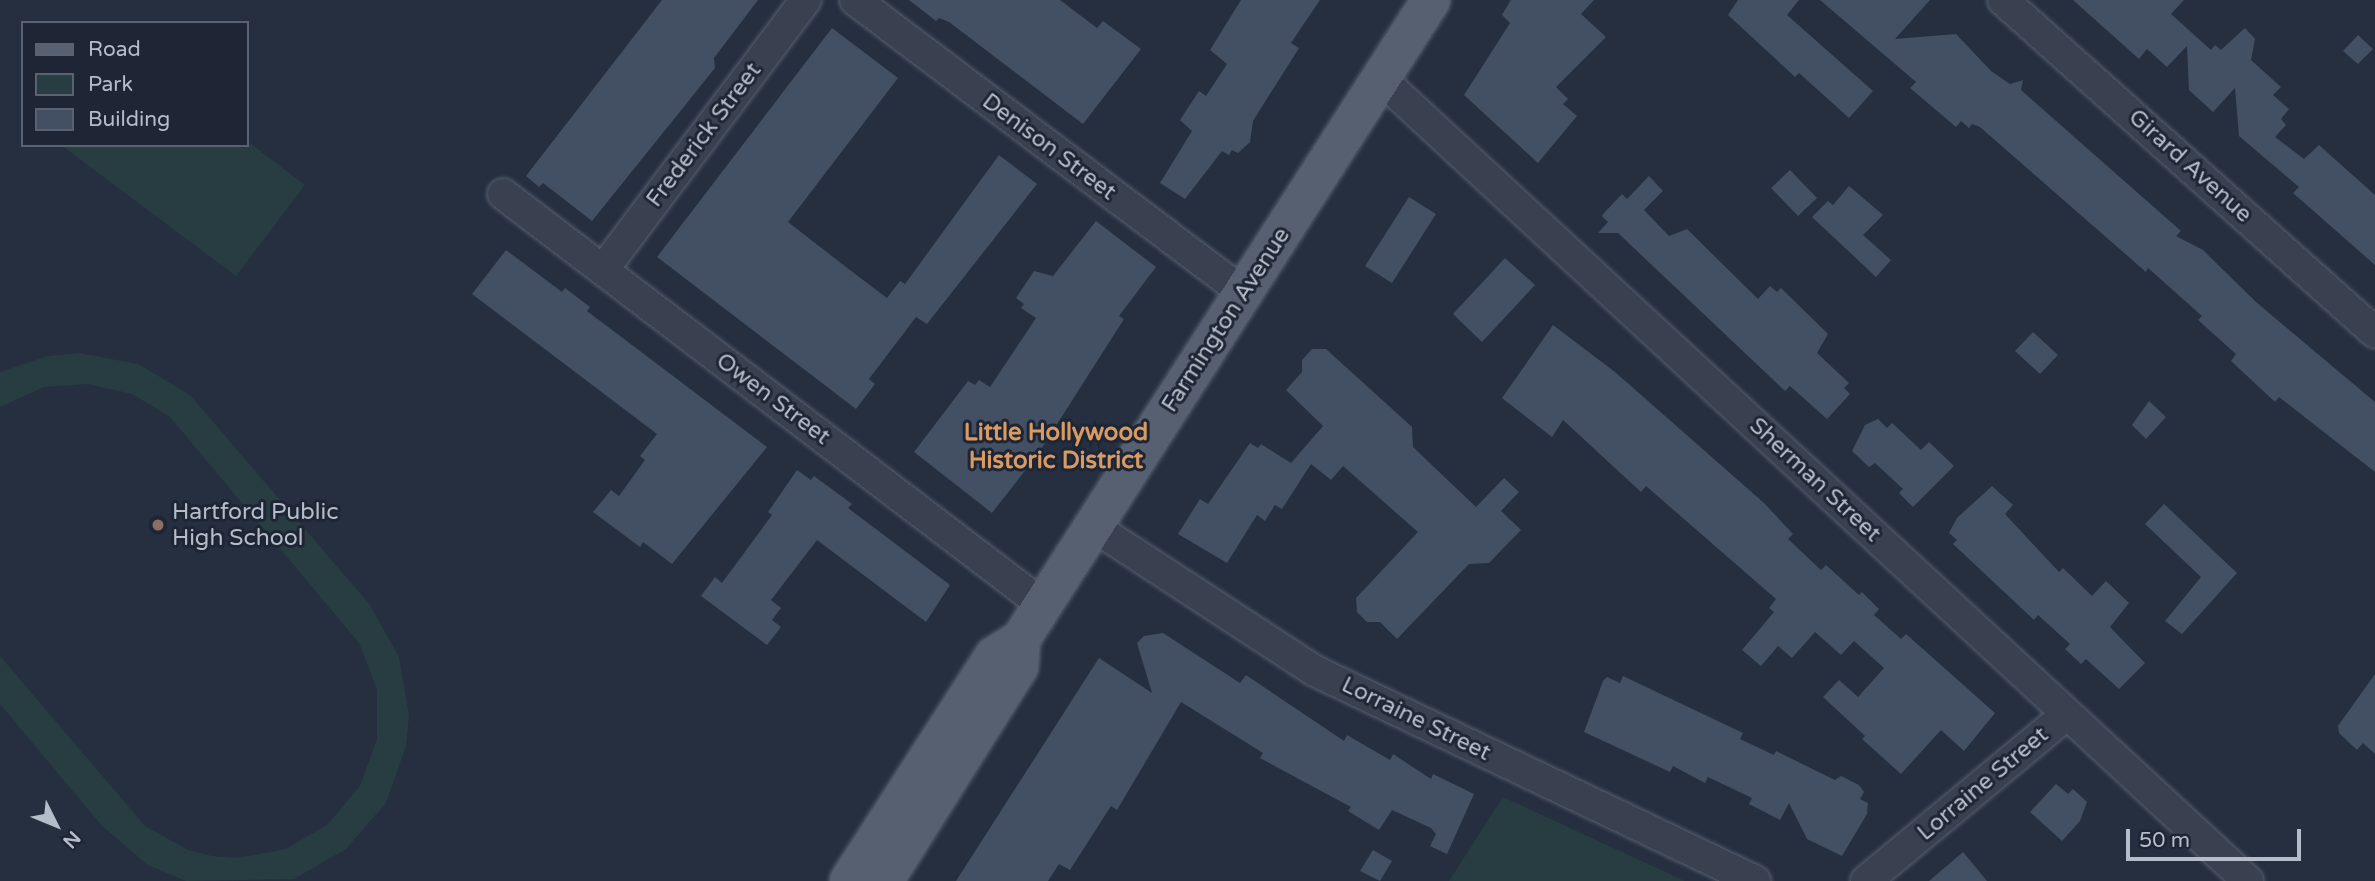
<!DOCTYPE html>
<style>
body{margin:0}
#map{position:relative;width:2375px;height:881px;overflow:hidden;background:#252f40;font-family:"Varela Round",sans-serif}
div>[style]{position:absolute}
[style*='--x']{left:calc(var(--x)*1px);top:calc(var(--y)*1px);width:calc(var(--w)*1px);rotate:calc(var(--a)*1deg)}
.green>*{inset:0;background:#273d41}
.building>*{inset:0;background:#434f62}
.roads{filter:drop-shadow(0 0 2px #575f6d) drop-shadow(0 0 2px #575f6d)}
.minor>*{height:30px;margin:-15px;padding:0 15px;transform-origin:15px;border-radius:15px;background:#394150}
.major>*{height:38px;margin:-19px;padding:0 19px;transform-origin:19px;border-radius:19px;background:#576070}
.dots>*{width:19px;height:19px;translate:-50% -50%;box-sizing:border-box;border:4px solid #1e2635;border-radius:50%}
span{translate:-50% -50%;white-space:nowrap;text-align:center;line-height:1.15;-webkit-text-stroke:6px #1e2635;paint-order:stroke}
.street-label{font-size:23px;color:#b5bdca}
.poi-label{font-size:23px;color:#b5bdca}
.left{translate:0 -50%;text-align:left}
.neighbourhood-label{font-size:24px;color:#d89b63;font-weight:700}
.legend{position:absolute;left:21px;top:21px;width:228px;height:126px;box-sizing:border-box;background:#1e2635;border:2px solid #5a6271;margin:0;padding:9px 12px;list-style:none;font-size:21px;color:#b5bdca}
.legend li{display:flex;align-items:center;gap:14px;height:35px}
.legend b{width:35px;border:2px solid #5a6271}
.north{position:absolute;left:21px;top:790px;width:70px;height:70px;-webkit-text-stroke:5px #1e2635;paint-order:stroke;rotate:133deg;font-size:19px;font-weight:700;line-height:28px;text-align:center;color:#b5bdca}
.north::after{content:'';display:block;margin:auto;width:24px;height:32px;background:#b5bdca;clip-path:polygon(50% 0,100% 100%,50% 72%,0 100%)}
.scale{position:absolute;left:2126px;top:829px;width:175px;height:32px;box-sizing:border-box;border:4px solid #b5bdca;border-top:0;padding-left:9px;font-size:21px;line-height:24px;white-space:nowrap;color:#b5bdca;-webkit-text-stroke:5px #1e2635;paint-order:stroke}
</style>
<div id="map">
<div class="green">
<i style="clip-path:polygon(247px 141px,305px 185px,236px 276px,61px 145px,247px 145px)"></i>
<i style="clip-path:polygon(79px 353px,138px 364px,190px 395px,370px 605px,399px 657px,409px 716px,406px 746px,386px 803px,346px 849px,294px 879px,186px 881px,148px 865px,102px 826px,0 704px,0 656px,145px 826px,188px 850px,212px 856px,237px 858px,286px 849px,328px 824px,360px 786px,377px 739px,377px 689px,359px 643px,170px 417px,132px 394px,88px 384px,44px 387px,0 407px,0 372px,48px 356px)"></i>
<i style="clip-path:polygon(1503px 797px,1685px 881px,1449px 881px)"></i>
</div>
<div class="building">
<i style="clip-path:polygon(662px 0,758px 0,714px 58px,715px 68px,592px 221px,543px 183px,539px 187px,526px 176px)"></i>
<i style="clip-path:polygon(909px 0,1060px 0,1097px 28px,1103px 21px,1141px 49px,1083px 124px,949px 22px,939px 18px,936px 21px)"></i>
<i style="clip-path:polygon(1241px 0,1320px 0,1291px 43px,1299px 48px,1253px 121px,1250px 142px,1238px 153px,1232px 150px,1229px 155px,1222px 151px,1185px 199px,1160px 183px,1192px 131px,1180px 120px,1199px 91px,1206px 96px,1227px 64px,1210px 50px)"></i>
<i style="clip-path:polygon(1511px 0,1594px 0,1581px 14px,1606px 37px,1556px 87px,1568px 99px,1563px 104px,1577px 116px,1538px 163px,1464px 95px,1510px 23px,1502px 15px)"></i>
<i style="clip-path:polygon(1738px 0,1799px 0,1787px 15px,1873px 91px,1849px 118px,1799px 73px,1795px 77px,1728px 15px)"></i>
<i style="clip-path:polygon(1820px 0,1930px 0,1895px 39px,1956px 34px,1991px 71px,2010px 84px,2023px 80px,2021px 90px,2181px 231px,2176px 236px,2203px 250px,2256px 302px,2375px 402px,2375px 472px,2279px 397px,2275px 402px,2231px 361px,2236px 354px,2198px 320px,2202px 316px,2148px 268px,2146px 272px,1980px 127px,1972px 124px,1969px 128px,1961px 121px,1956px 127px,1910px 88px,1916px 82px)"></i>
<i style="clip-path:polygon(2073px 0,2184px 0,2171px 14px,2211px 50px,2215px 45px,2221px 50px,2245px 28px,2255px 39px,2251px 60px,2281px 87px,2273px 95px,2289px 109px,2281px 119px,2286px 125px,2275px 137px,2304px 159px,2319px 145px,2375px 195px,2375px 265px,2293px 193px,2299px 187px,2239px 136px,2235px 88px,2213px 112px,2189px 90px,2187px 46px,2167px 67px,2147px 49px,2139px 59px)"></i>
<i style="clip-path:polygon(832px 28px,898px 78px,788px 222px,846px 267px,887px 298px,900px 281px,905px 284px,999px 155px,1037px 184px,927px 324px,916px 317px,869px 379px,875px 384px,856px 409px,657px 257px)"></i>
<i style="clip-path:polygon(2358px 35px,2373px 49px,2358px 64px,2343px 51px)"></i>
<i style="clip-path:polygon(1790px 170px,1817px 198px,1798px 216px,1771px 188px)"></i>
<i style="clip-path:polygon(1649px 176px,1663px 191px,1644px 210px,1669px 236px,1687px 229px,1758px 299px,1770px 286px,1777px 292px,1781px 288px,1828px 334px,1817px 353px,1849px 383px,1844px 388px,1850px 394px,1827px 419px,1790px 386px,1785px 391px,1618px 233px,1598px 233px,1608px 222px,1602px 216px,1605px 212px,1622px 194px,1627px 199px)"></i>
<i style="clip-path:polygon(1849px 186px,1883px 215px,1863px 235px,1891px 260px,1876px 277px,1812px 217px,1828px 201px,1833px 205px)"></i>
<i style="clip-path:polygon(1409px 197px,1436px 214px,1392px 283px,1365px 266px)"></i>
<i style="clip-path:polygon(1096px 221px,1156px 267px,1119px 316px,1124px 319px,1038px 454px,992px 513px,914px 452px,968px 381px,975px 385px,979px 380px,990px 387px,1036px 318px,1021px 308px,1024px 304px,1016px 298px,1034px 271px,1053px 276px)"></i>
<i style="clip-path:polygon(506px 250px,562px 292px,565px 288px,590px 307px,587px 311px,767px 447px,672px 564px,643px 542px,640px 547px,593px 512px,611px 490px,619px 496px,645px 460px,640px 456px,657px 434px,472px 294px)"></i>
<i style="clip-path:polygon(1505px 258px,1535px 285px,1482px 342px,1453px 314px)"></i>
<i style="clip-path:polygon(1553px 325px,1615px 372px,1764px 503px,1793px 534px,1788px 539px,1821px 570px,1826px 565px,1859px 595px,1862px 592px,1879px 609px,1874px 615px,1901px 639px,1906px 634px,1995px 713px,1964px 751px,1941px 730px,1901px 774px,1862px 739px,1865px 736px,1823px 697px,1839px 680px,1858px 697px,1884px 668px,1854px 641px,1841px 655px,1815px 632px,1792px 658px,1778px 646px,1761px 666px,1742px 650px,1774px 612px,1769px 608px,1776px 599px,1646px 486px,1641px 492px,1563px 420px,1552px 437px,1502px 398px)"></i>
<i style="clip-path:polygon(2033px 332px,2058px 355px,2040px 374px,2015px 351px)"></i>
<i style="clip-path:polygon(1312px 349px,1326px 349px,1412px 427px,1413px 447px,1476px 507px,1504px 478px,1519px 492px,1501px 511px,1521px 530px,1489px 563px,1469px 564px,1397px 639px,1380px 622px,1367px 622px,1357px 612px,1356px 598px,1418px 532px,1343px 466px,1331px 480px,1311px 464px,1282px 509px,1275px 505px,1265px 521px,1257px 515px,1227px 563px,1178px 534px,1200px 499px,1208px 504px,1250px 443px,1258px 448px,1261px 444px,1291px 463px,1323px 426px,1286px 390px,1302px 372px,1302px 360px)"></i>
<i style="clip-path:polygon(2149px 401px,2166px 417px,2146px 439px,2132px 425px)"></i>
<i style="clip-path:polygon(1878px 419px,1887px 428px,1892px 423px,1921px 450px,1929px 442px,1954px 466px,1913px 507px,1899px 493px,1903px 489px,1875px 463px,1869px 467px,1852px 451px,1865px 425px)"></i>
<i style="clip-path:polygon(797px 470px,811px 480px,814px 476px,852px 504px,848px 508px,950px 585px,926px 622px,817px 540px,771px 600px,781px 608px,772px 620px,781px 627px,767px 645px,701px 596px,715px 577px,722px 583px,772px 515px,768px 512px)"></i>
<i style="clip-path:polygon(1992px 486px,2013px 505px,2005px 514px,2059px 572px,2063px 568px,2092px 596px,2106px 581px,2129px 603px,2110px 627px,2145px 663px,2119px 689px,2086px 659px,2081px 664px,2065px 649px,2070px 644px,2038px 615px,2034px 620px,1953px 544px,1957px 540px,1949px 533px,1957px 518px)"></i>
<i style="clip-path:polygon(2164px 504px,2237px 573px,2182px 634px,2165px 621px,2201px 577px,2145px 524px)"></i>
<i style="clip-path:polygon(1163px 633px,1240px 683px,1246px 675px,1344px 741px,1347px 735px,1390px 760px,1393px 754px,1431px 779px,1433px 774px,1474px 794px,1447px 854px,1430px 846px,1436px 834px,1431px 828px,1392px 810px,1379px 830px,1348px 811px,1351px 807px,1260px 758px,1263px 753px,1181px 702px,1117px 810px,1111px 806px,1070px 870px,1059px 864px,1048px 881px,956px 881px,1099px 658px,1152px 693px,1137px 643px,1144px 636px)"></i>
<i style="clip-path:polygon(2375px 674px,2375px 754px,2363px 743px,2357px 750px,2339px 733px,2338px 726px)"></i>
<i style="clip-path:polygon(1623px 676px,1743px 733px,1740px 739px,1774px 755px,1776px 751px,1835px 780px,1841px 776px,1859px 785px,1864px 792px,1860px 799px,1868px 803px,1867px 814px,1842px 856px,1807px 839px,1789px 803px,1780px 820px,1749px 804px,1752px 798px,1708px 777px,1705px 783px,1673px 766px,1670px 772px,1584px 732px,1603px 681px,1607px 677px,1620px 683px)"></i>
<i style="clip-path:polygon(2056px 784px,2068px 794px,2073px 789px,2087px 802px,2080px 821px,2062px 841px,2030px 812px)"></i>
<i style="clip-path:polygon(1373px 850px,1392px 861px,1380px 881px,1360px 871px)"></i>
<i style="clip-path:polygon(1963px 852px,1987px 881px,1929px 881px)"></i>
</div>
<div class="roads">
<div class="minor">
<i style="--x:855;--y:0;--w:487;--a:37"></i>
<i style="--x:2003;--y:0;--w:499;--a:41.8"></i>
<i style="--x:1381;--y:79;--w:1181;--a:42.77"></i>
<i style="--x:503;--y:194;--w:679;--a:37.28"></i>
<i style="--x:603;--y:270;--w:338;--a:-53.1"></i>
<i style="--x:1094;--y:527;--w:264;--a:33.1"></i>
<i style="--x:1315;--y:671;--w:488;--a:25.5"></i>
<i style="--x:1866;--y:881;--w:261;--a:-39.7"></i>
</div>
<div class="major">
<i style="--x:849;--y:881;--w:268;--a:-57.2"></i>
<i style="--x:994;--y:656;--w:32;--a:-32"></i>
<i style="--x:1021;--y:639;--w:759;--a:-57.31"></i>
<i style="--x:884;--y:881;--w:253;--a:-57.8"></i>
<i style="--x:1019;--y:667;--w:28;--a:-86"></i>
</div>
</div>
<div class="dots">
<i style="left:158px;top:525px;background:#8d6e63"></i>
</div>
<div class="street-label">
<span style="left:704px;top:135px;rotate:-53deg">Frederick Street</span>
<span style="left:1049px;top:147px;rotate:37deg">Denison Street</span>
<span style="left:2190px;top:166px;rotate:42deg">Girard Avenue</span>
<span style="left:1226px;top:320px;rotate:-57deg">Farmington Avenue</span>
<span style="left:773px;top:399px;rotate:37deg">Owen Street</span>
<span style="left:1815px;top:480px;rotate:43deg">Sherman Street</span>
<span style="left:1416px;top:719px;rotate:26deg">Lorraine Street</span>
<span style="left:1983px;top:784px;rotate:-40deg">Lorraine Street</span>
</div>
<div class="poi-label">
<span class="left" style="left:172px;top:525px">Hartford Public<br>High School</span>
</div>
<div class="neighbourhood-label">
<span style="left:1056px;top:447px">Little Hollywood<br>Historic District</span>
</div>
<ul class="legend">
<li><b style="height:9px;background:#576070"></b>Road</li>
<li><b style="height:19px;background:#273d41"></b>Park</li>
<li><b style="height:19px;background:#434f62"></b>Building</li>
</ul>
<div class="north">N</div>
<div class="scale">50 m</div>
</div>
